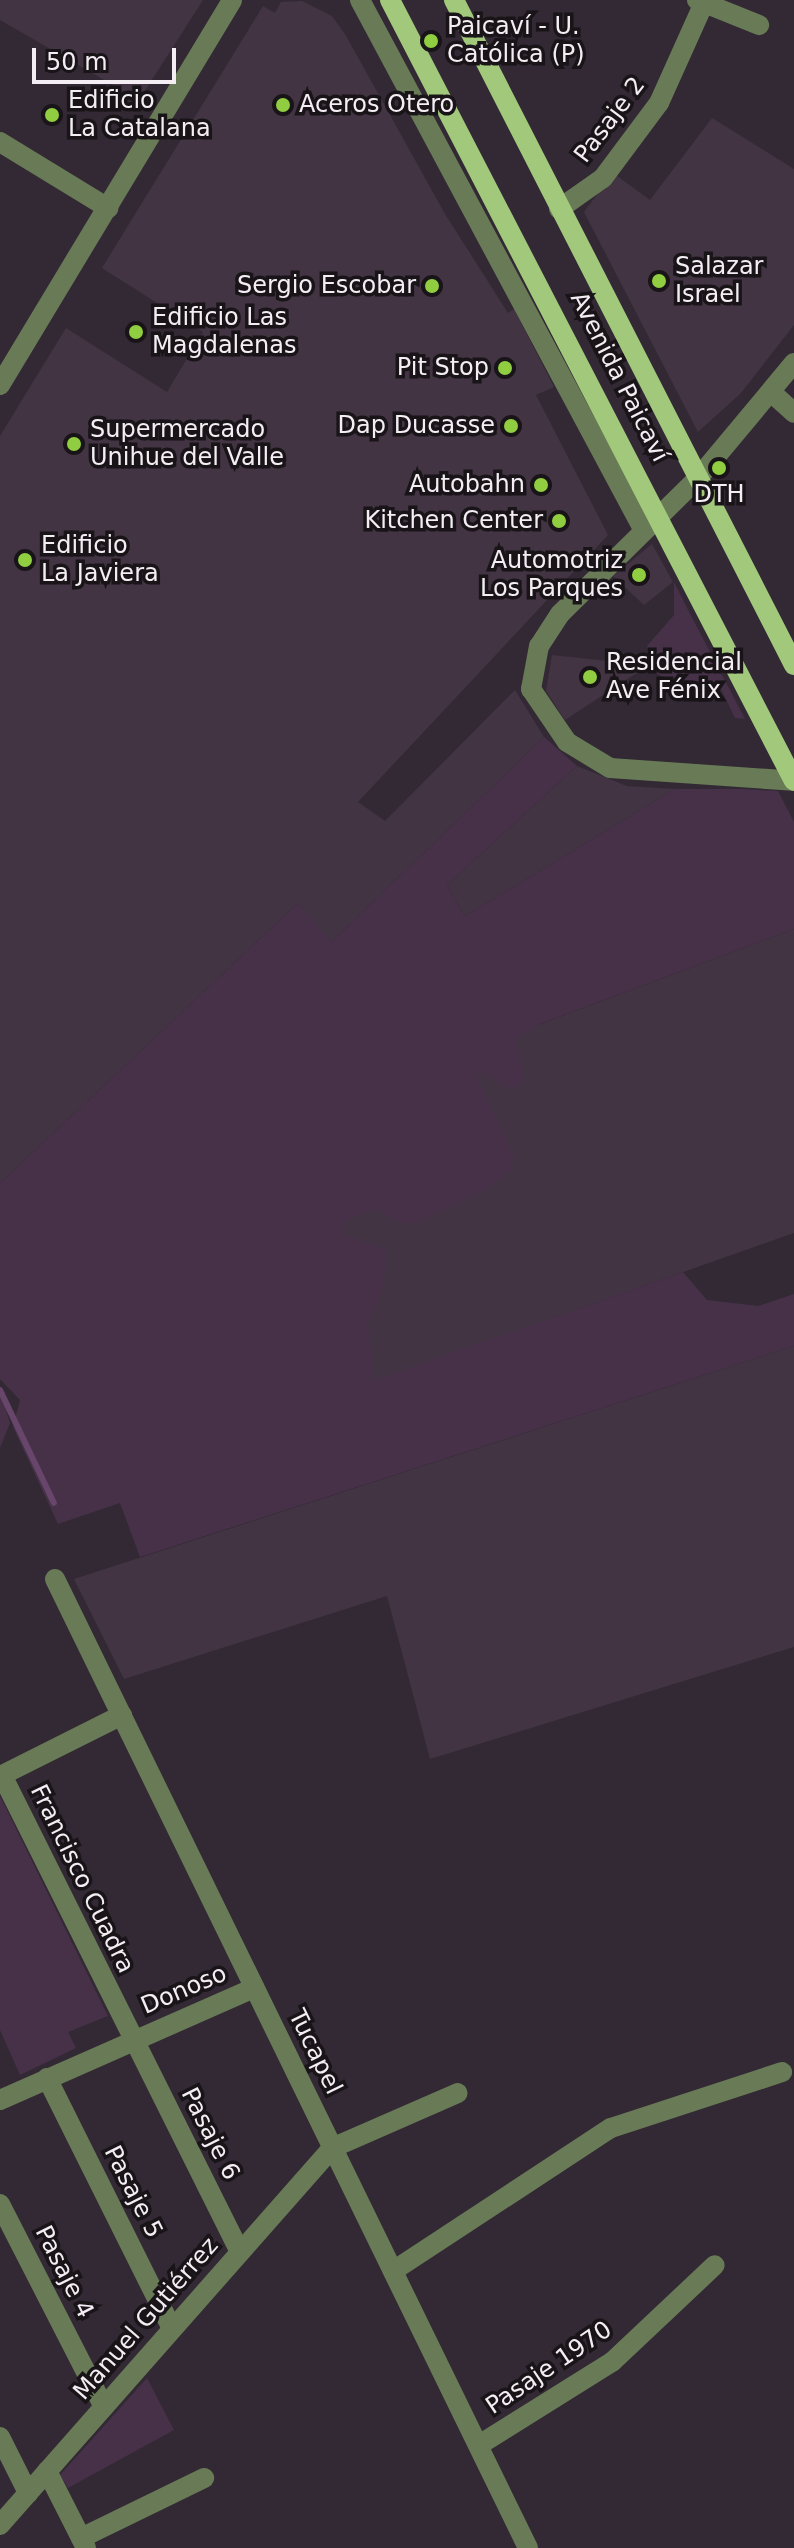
<!DOCTYPE html>
<meta charset="utf-8">
<style>
body{margin:0}
#map{position:relative;width:794px;height:2548px;overflow:hidden;background:#332934;font-family:"DejaVu Sans",sans-serif}
div>[style]{position:absolute}
[style*='--x']{left:calc(var(--x)*1px);top:calc(var(--y)*1px);width:calc(var(--w)*1px);rotate:calc(var(--a)*1deg)}
.built>*{inset:0;background:#423443}
.green>*{inset:0;background:#463148}
.stream>*{height:6px;margin:-3px;padding:0 3px;transform-origin:3px;border-radius:3px;background:#68466b}
.minor>*{height:20px;margin:-10px;padding:0 10px;transform-origin:10px;border-radius:10px;background:#687b56}
.major>*{height:20px;margin:-10px;padding:0 10px;transform-origin:10px;border-radius:10px;background:#a2c97b}
.dots>*{width:22px;height:22px;translate:-50% -50%;box-sizing:border-box;border:4px solid #181418;border-radius:50%}
span{translate:-50% -50%;white-space:nowrap;text-align:center;line-height:1.15;-webkit-text-stroke:7px #181418;paint-order:stroke}
.poi-label{font-size:24px;color:#f4eef4}
.left{translate:0 -50%;text-align:left}
.right{translate:-100% -50%;text-align:right}
.street-label{font-size:24px;color:#f4eef4}
.scale{position:absolute;left:32px;top:48px;width:144px;height:36px;box-sizing:border-box;border:4px solid #f4eef4;border-top:0;padding-left:10px;font-size:24px;line-height:28px;white-space:nowrap;color:#f4eef4;-webkit-text-stroke:6px #181418;paint-order:stroke}
</style>
<div id="map">
<div class="built">
<i style="clip-path:polygon(0 0,203px 0,139px 100px,0 20px)"></i>
<i style="clip-path:polygon(302px 1px,332px 16px,345px 34px,445px 214px,508px 313px,514px 309px,554px 387px,536px 395px,608px 535px,358px 802px,385px 821px,515px 690px,544px 737px,330px 943px,298px 903px,0 1183px,0 436px,66px 328px,167px 392px,203px 332px,102px 268px,263px 6px,275px 13px,281px 2px)"></i>
<i style="clip-path:polygon(712px 118px,794px 169px,794px 325px,741px 393px,698px 432px,584px 212px,613px 173px,650px 200px)"></i>
<i style="clip-path:polygon(652px 544px,673px 582px,644px 605px,613px 576px)"></i>
<i style="clip-path:polygon(552px 655px,646px 665px,646px 667px,565px 720px,546px 691px)"></i>
<i style="clip-path:polygon(577px 766px,627px 786px,675px 789px,465px 916px,447px 885px)"></i>
<i style="clip-path:polygon(794px 929px,794px 1233px,351px 1389px,332px 1225px,466px 1052px)"></i>
<i style="clip-path:polygon(794px 1346px,794px 1647px,430px 1759px,387px 1596px,124px 1679px,74px 1579px)"></i>
</div>
<div class="green">
<i style="clip-path:polygon(674px 582px,686px 606px,745px 719px,735px 718px,718px 683px,665px 678px,646px 667px,647px 646px,674px 615px)"></i>
<i style="clip-path:polygon(544px 737px,577px 766px,447px 885px,465px 916px,675px 789px,739px 789px,778px 791px,794px 822px,794px 929px,540px 1024px,515px 1040px,525px 1081px,511px 1090px,482px 1072px,477px 1076px,514px 1158px,510px 1171px,488px 1189px,416px 1223px,399px 1223px,376px 1209px,348px 1219px,339px 1233px,386px 1249px,384px 1285px,368px 1324px,374px 1380px,683px 1272px,707px 1300px,758px 1306px,794px 1294px,794px 1346px,140px 1557px,120px 1503px,58px 1524px,13px 1427px,20px 1400px,0 1379px,0 1183px,298px 903px,331px 942px)"></i>
<i style="clip-path:polygon(0 1389px,10px 1423px,0 1448px)"></i>
<i style="clip-path:polygon(0 1796px,108px 2016px,68px 2032px,76px 2048px,20px 2075px,0 2030px)"></i>
<i style="clip-path:polygon(147px 2378px,174px 2430px,68px 2488px,60px 2475px)"></i>
</div>
<div class="stream">
<i style="--x:0;--y:1390;--w:125;--a:64.5"></i>
</div>
<div class="minor">
<i style="--x:360;--y:0;--w:600;--a:61.85"></i>
<i style="--x:697;--y:0;--w:67;--a:22"></i>
<i style="--x:0;--y:142;--w:127;--a:31.4"></i>
<i style="--x:559;--y:209;--w:54;--a:-35.2"></i>
<i style="--x:603;--y:178;--w:94;--a:-53.3"></i>
<i style="--x:659;--y:103;--w:110;--a:-65.8"></i>
<i style="--x:794;--y:363;--w:148;--a:129.8"></i>
<i style="--x:699;--y:477;--w:195;--a:135.4"></i>
<i style="--x:560;--y:614;--w:38;--a:123"></i>
<i style="--x:539;--y:646;--w:44;--a:100.5"></i>
<i style="--x:531;--y:689;--w:64;--a:55.8"></i>
<i style="--x:567;--y:742;--w:50;--a:31.2"></i>
<i style="--x:610;--y:768;--w:184;--a:4"></i>
<i style="--x:0;--y:385;--w:449;--a:-58.9"></i>
<i style="--x:771;--y:392;--w:31;--a:42"></i>
<i style="--x:55;--y:1579;--w:1078;--a:63.98"></i>
<i style="--x:122;--y:1715;--w:134;--a:153.4"></i>
<i style="--x:2;--y:1775;--w:533;--a:63.48"></i>
<i style="--x:47;--y:2078;--w:280;--a:63.5"></i>
<i style="--x:0;--y:2100;--w:278;--a:-23.8"></i>
<i style="--x:0;--y:2204;--w:228;--a:62.9"></i>
<i style="--x:393;--y:2271;--w:261;--a:-33.3"></i>
<i style="--x:611;--y:2128;--w:180;--a:-18.1"></i>
<i style="--x:0;--y:2437;--w:63;--a:63.4"></i>
<i style="--x:479;--y:2445;--w:157;--a:-32"></i>
<i style="--x:612;--y:2362;--w:141;--a:-43.3"></i>
<i style="--x:47;--y:2471;--w:86;--a:63.1"></i>
<i style="--x:0;--y:2525;--w:502;--a:-48.63"></i>
<i style="--x:332;--y:2148;--w:137;--a:-23.6"></i>
<i style="--x:81;--y:2538;--w:137;--a:-26"></i>
</div>
<div class="major">
<i style="--x:390;--y:0;--w:879;--a:62.65"></i>
<i style="--x:454;--y:0;--w:747;--a:62.92"></i>
</div>
<div class="dots">
<i style="left:431px;top:41px;background:#90cd41"></i>
<i style="left:283px;top:105px;background:#90cd41"></i>
<i style="left:52px;top:115px;background:#90cd41"></i>
<i style="left:659px;top:281px;background:#90cd41"></i>
<i style="left:432px;top:286px;background:#90cd41"></i>
<i style="left:136px;top:332px;background:#90cd41"></i>
<i style="left:505px;top:368px;background:#90cd41"></i>
<i style="left:511px;top:426px;background:#90cd41"></i>
<i style="left:74px;top:444px;background:#90cd41"></i>
<i style="left:719px;top:468px;background:#90cd41"></i>
<i style="left:541px;top:485px;background:#90cd41"></i>
<i style="left:559px;top:521px;background:#90cd41"></i>
<i style="left:25px;top:560px;background:#90cd41"></i>
<i style="left:639px;top:575px;background:#90cd41"></i>
<i style="left:590px;top:677px;background:#90cd41"></i>
</div>
<div class="poi-label">
<span class="left" style="left:447px;top:41px">Paicaví - U.<br>Católica (P)</span>
<span class="left" style="left:68px;top:115px">Edificio<br>La Catalana</span>
<span class="left" style="left:299px;top:105px">Aceros Otero</span>
<span class="left" style="left:675px;top:281px">Salazar<br>Israel</span>
<span class="right" style="left:416px;top:286px">Sergio Escobar</span>
<span class="left" style="left:152px;top:332px">Edificio Las<br>Magdalenas</span>
<span class="right" style="left:489px;top:368px">Pit Stop</span>
<span class="right" style="left:495px;top:426px">Dap Ducasse</span>
<span class="left" style="left:90px;top:444px">Supermercado<br>Unihue del Valle</span>
<span class="right" style="left:525px;top:485px">Autobahn</span>
<span style="left:719px;top:495px">DTH</span>
<span class="right" style="left:543px;top:521px">Kitchen Center</span>
<span class="left" style="left:41px;top:560px">Edificio<br>La Javiera</span>
<span class="right" style="left:623px;top:575px">Automotriz<br>Los Parques</span>
<span class="left" style="left:606px;top:677px">Residencial<br>Ave Fénix</span>
</div>
<div class="street-label">
<span style="left:610px;top:120px;rotate:-53deg">Pasaje 2</span>
<span style="left:619px;top:377px;rotate:63deg">Avenida Paicaví</span>
<span style="left:82px;top:1879px;rotate:64deg">Francisco Cuadra</span>
<span style="left:184px;top:1990px;rotate:-23deg">Donoso</span>
<span style="left:315px;top:2052px;rotate:64deg">Tucapel</span>
<span style="left:210px;top:2134px;rotate:63deg">Pasaje 6</span>
<span style="left:133px;top:2192px;rotate:63deg">Pasaje 5</span>
<span style="left:64px;top:2272px;rotate:63deg">Pasaje 4</span>
<span style="left:146px;top:2319px;rotate:-49deg">Manuel Gutiérrez</span>
<span style="left:549px;top:2368px;rotate:-34deg">Pasaje 1970</span>
</div>
<div class="scale">50 m</div>
</div>
